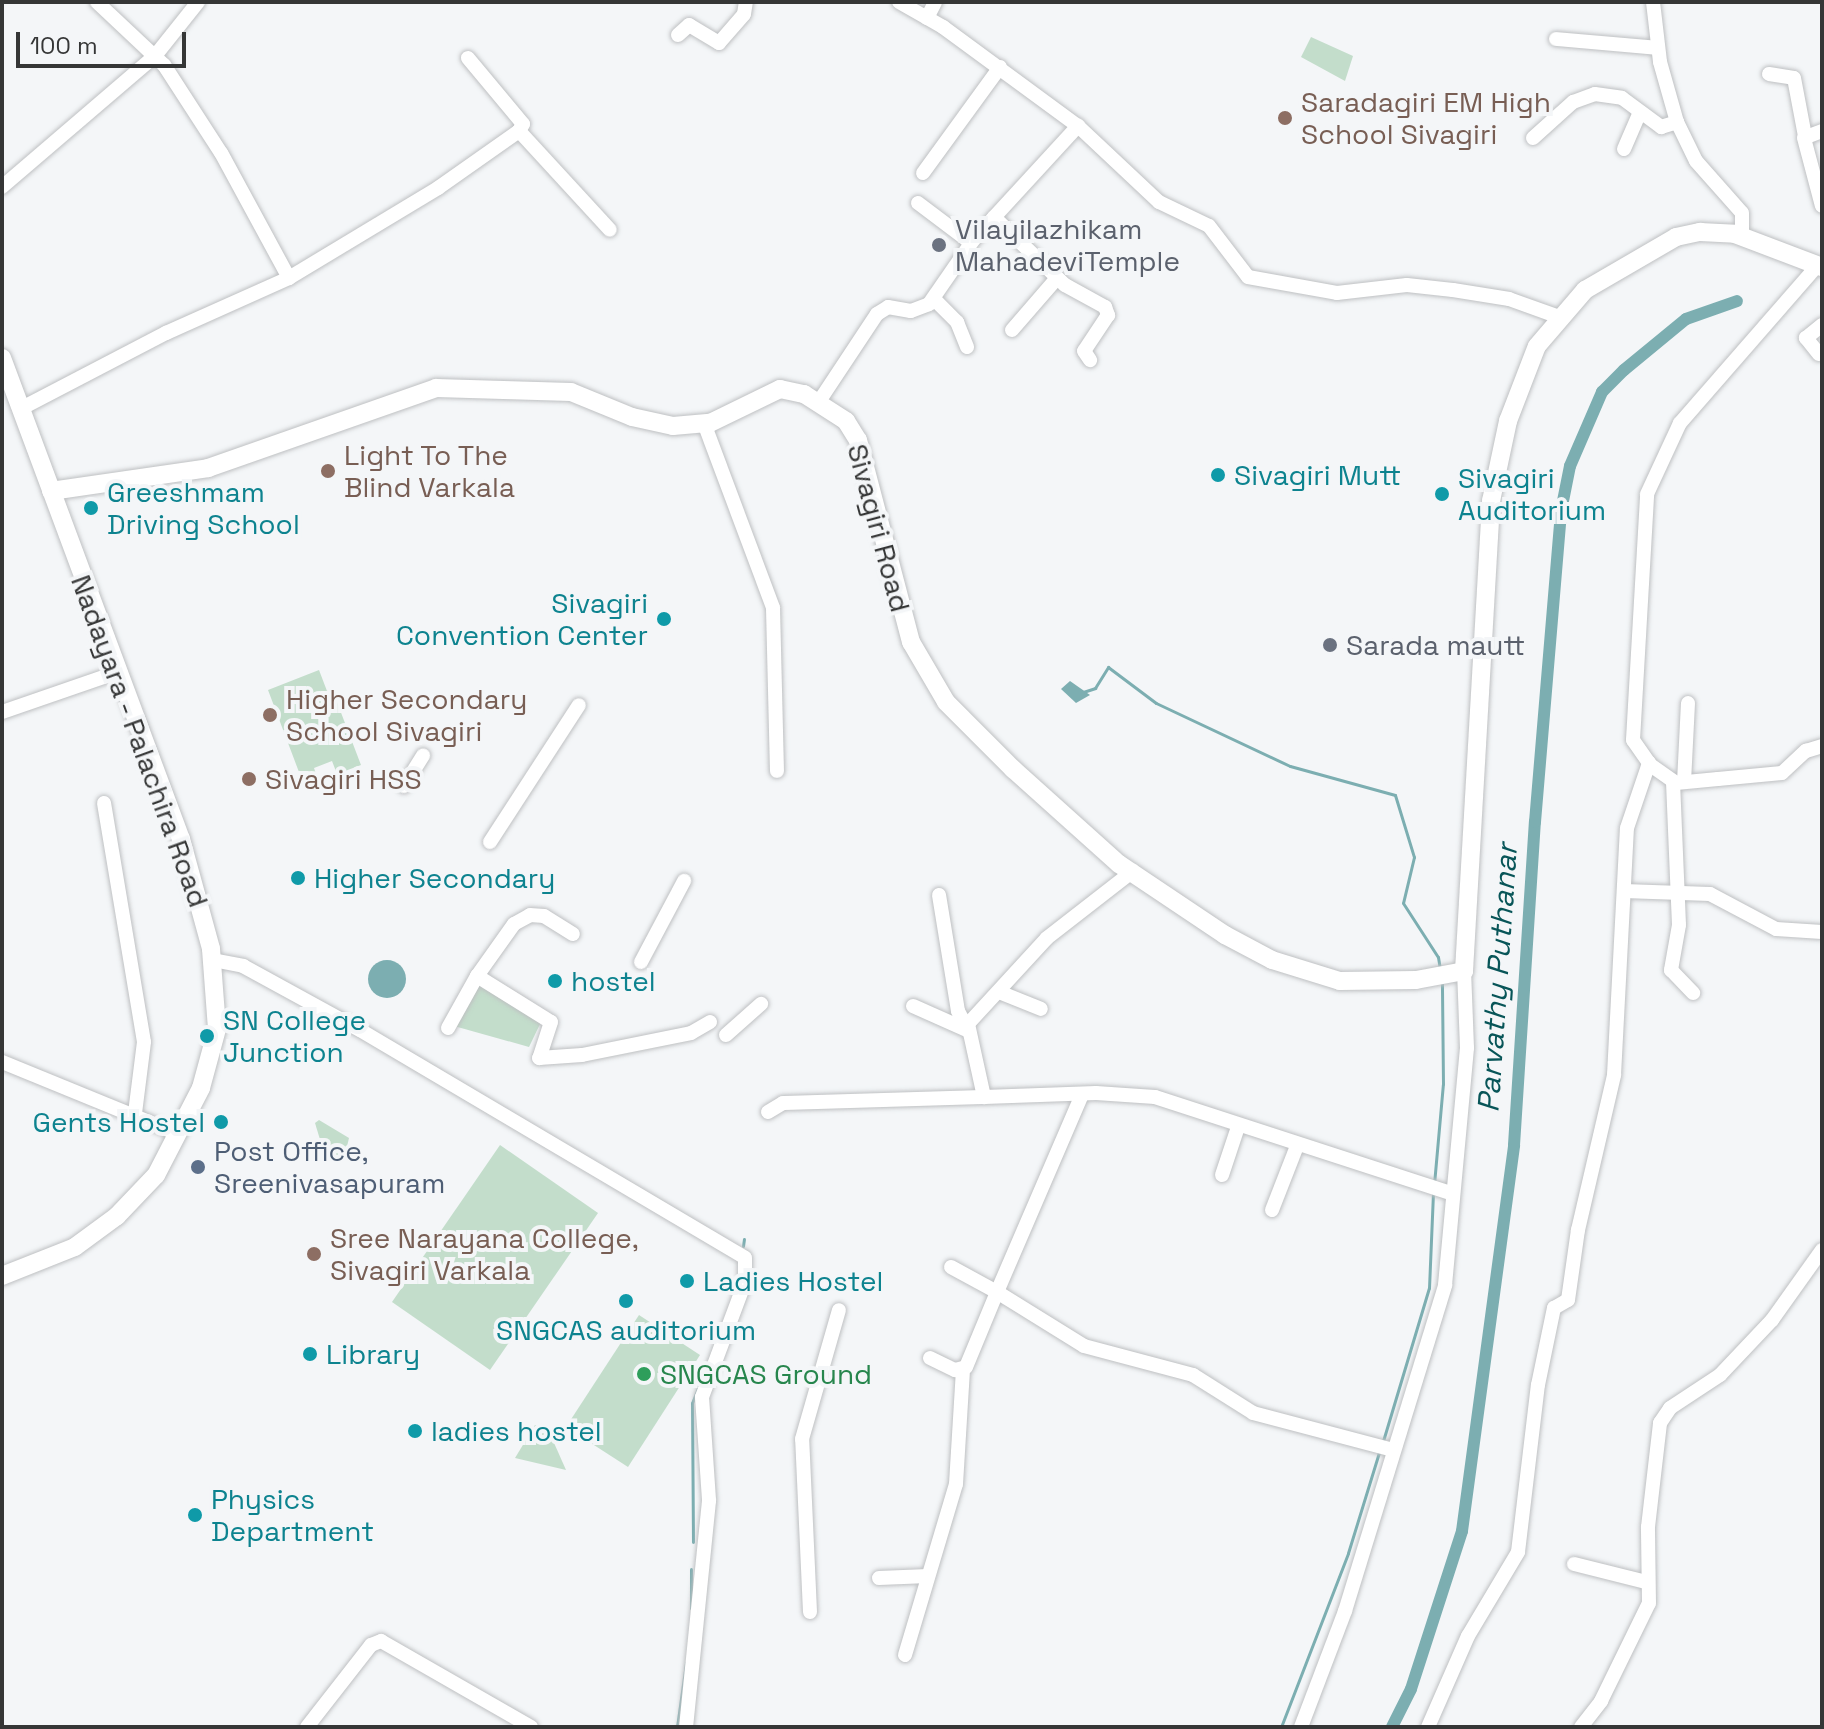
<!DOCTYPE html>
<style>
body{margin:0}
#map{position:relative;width:1824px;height:1729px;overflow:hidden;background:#f4f6f8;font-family:"Space Grotesk",sans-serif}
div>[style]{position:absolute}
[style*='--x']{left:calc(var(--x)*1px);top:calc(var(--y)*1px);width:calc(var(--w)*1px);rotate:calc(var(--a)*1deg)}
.green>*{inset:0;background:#c3ddcb}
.water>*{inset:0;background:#7caeb1}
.round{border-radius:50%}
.stream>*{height:3px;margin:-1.5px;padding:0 1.5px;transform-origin:1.5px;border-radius:1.5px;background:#7caeb1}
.canal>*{height:12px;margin:-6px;padding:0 6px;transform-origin:6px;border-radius:6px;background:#7caeb1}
.roads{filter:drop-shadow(0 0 2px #bec0c2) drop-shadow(0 0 2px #bec0c2)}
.street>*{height:14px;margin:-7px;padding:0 7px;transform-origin:7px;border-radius:7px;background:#fff}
.secondary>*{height:18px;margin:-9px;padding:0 9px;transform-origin:9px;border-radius:9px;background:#fff}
.dots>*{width:22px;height:22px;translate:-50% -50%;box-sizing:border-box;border:4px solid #f4f6f8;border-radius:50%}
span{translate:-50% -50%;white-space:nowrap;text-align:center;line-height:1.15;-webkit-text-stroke:8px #f4f6f8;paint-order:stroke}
.education-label{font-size:28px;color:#785e54}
.left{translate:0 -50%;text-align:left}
.worship-label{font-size:28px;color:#5b616d}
.culture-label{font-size:28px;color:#0d838f}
.right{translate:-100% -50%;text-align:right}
.street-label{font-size:28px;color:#353636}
.service-label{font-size:28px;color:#4e5e75}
.leisure-label{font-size:28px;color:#27864d}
.water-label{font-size:30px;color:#085558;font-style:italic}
.frame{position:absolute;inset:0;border:4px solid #353636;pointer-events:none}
.scale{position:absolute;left:16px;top:32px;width:170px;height:36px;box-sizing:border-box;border:4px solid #353636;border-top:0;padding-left:10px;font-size:24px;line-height:28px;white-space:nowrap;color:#353636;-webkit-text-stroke:6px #f4f6f8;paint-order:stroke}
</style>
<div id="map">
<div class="green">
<i style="clip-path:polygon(1311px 37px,1353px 56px,1345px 81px,1301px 57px)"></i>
<i style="clip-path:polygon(319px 670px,327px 691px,332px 689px,361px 765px,337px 774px,332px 761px,314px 768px,319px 783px,305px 788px,268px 690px)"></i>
<i style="clip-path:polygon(479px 984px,542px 1020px,529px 1047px,454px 1026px)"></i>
<i style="clip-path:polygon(319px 1120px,349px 1138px,344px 1159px,325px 1156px,315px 1123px)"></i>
<i style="clip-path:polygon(500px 1145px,598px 1213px,490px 1370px,392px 1302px)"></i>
<i style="clip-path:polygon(639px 1315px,700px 1355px,628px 1467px,566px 1427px)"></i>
<i style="clip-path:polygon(535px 1425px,547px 1427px,566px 1470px,515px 1458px)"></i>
</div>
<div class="water">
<i style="clip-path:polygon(1070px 681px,1090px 695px,1076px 703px,1061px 689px)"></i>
<i class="round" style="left:368px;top:960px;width:38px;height:38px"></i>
</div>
<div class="stream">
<i style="--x:1083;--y:692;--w:13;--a:-18"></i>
<i style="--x:1095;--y:688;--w:25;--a:-58"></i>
<i style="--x:1108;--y:667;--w:60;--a:36.9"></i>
<i style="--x:1156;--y:703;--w:148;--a:25.2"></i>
<i style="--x:1290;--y:766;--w:109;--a:15.4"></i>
<i style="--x:1395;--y:795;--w:65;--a:73"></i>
<i style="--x:1414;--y:857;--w:47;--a:103.4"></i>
<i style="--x:1403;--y:903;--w:64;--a:57.1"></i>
<i style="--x:1438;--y:957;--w:12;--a:81"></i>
<i style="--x:1434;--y:1184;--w:100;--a:-84.9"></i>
<i style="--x:1443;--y:1084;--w:103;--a:-90.6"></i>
<i style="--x:743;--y:1246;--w:7;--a:-82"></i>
<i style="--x:1383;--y:1441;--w:160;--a:-73.3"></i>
<i style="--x:1429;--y:1288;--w:96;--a:-87.6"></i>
<i style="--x:693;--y:1542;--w:139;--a:-90.4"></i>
<i style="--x:692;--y:1403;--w:22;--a:-68"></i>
<i style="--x:691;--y:1608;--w:39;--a:-90"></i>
<i style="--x:677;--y:1727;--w:65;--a:-82"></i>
<i style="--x:1281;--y:1727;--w:186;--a:-68.9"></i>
<i style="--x:1348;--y:1553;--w:106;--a:-72.9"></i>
</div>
<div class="canal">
<i style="--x:1392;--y:1727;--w:42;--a:-63.4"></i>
<i style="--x:1411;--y:1689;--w:166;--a:-72.1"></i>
<i style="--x:1462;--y:1531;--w:389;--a:-82.3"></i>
<i style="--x:1514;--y:1145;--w:324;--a:-86.3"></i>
<i style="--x:1535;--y:822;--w:312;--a:-85.2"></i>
<i style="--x:1561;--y:511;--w:46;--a:-78.7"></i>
<i style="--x:1570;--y:466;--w:81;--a:-66.6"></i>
<i style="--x:1602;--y:392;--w:31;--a:-45"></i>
<i style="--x:1624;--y:370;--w:80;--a:-39.4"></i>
<i style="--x:1686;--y:319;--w:54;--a:-19.4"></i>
</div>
<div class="roads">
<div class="street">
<i style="--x:899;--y:2;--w:51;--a:29.6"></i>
<i style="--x:943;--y:27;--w:167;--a:36.3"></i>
<i style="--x:1078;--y:126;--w:111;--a:43.2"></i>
<i style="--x:1159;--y:202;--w:55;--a:25.6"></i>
<i style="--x:1209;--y:226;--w:64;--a:52.6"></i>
<i style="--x:1248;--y:277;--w:90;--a:10.2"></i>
<i style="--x:1337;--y:293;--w:70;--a:-6.5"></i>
<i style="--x:1407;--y:285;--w:46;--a:6.2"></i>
<i style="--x:1453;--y:290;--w:57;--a:9.1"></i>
<i style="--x:1509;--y:299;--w:53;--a:19.8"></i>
<i style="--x:1653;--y:2;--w:60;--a:83.3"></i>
<i style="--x:1660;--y:62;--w:62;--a:74.2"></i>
<i style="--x:1677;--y:122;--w:43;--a:64"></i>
<i style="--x:1696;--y:161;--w:69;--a:48.5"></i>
<i style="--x:1742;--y:213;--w:23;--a:90"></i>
<i style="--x:927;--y:18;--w:18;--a:-63"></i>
<i style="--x:678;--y:35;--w:15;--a:-42"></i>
<i style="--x:689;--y:25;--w:35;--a:31"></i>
<i style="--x:719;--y:43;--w:38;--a:-49"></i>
<i style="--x:744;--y:14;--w:12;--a:-81"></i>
<i style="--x:1556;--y:39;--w:102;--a:5"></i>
<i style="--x:1769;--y:74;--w:25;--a:9"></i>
<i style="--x:1794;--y:78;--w:59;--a:79.3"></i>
<i style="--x:519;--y:131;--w:134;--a:47.4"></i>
<i style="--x:1822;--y:131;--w:19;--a:159"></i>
<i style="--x:1804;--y:138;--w:70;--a:75.2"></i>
<i style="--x:1533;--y:138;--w:54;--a:-42"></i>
<i style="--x:1573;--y:102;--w:23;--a:-20"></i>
<i style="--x:1595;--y:94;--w:27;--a:8"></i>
<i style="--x:1622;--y:98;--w:49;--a:36.6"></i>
<i style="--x:1661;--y:127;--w:17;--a:-17"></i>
<i style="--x:1624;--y:149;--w:40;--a:-66.6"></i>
<i style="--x:923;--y:173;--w:131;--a:-54"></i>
<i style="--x:2;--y:187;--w:201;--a:-40.6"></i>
<i style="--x:155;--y:56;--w:69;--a:-51.5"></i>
<i style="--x:918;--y:203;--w:66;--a:37"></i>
<i style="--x:994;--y:217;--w:98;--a:43.8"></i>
<i style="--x:1065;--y:285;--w:46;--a:28.8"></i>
<i style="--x:1105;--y:307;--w:9;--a:69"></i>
<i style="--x:1108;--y:315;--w:43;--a:123.7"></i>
<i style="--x:1084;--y:351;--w:11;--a:56"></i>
<i style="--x:289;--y:278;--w:174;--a:-31.1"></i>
<i style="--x:438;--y:188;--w:99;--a:-35.1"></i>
<i style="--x:519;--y:131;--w:8;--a:-60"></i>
<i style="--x:523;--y:124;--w:86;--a:-129.8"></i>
<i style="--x:934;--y:299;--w:33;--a:45"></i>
<i style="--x:957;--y:322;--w:27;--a:68"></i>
<i style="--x:1012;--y:330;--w:69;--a:-49.1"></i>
<i style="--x:1819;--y:354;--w:21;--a:-129"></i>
<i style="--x:1806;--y:338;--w:21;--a:-39"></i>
<i style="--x:820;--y:400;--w:103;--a:-56.5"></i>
<i style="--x:877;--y:314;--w:13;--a:-32"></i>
<i style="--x:888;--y:307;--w:23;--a:10"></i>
<i style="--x:911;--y:311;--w:19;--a:-21"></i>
<i style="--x:929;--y:304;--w:79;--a:-55.3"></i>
<i style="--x:974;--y:239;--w:154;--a:-47.4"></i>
<i style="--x:20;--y:409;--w:165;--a:-27.5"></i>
<i style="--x:166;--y:333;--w:135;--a:-24.1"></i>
<i style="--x:289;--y:278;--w:142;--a:-118.5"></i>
<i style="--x:221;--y:153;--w:105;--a:-122.9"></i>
<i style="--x:164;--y:65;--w:92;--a:-136.8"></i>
<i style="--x:704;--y:423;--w:197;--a:69.5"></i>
<i style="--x:773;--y:608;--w:163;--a:88.6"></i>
<i style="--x:2;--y:712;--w:123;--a:-19"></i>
<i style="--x:1649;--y:764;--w:33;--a:35"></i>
<i style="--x:1676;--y:783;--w:42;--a:-5.4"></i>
<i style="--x:1718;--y:779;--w:64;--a:-5.4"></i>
<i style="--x:1782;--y:773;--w:33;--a:-43"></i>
<i style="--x:1806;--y:751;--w:17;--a:-17"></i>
<i style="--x:1673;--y:782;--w:143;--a:87.6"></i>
<i style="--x:1679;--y:925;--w:46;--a:100.1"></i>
<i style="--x:1671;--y:970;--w:32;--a:46"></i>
<i style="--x:1684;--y:782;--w:79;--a:-87.1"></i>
<i style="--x:404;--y:786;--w:36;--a:-58"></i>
<i style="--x:104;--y:803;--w:242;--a:80.5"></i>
<i style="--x:144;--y:1042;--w:72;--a:97.2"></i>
<i style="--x:490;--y:842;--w:163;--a:-57"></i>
<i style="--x:1133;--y:871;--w:109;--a:142.1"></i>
<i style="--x:1047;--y:938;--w:117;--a:132.6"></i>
<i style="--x:968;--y:1024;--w:75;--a:77.6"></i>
<i style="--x:984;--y:1097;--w:112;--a:-2"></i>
<i style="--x:1096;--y:1093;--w:59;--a:3.9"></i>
<i style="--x:1155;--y:1097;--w:313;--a:18"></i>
<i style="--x:1624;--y:891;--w:86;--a:2"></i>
<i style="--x:1710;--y:894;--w:75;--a:27.9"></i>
<i style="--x:1776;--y:929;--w:46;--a:3.7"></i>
<i style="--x:939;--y:895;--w:118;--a:80.7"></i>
<i style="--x:958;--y:1011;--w:19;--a:62"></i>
<i style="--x:213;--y:960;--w:31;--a:11"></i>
<i style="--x:243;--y:966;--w:133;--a:28.7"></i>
<i style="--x:360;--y:1030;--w:447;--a:30.6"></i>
<i style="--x:745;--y:1258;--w:24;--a:90"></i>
<i style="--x:745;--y:1282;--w:123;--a:110.5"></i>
<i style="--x:702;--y:1397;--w:104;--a:86.1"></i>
<i style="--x:709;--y:1501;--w:227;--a:95.8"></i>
<i style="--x:641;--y:962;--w:92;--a:-62"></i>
<i style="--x:477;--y:976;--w:64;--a:-54.6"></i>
<i style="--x:514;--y:924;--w:18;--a:-29"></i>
<i style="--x:530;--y:915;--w:14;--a:4"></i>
<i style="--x:544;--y:916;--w:34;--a:32"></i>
<i style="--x:999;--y:992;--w:45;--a:22"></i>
<i style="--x:913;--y:1006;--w:59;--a:24"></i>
<i style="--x:448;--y:1028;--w:60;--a:-60.9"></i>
<i style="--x:477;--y:976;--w:87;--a:31.9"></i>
<i style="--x:551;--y:1022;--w:38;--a:108"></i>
<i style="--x:539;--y:1058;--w:43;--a:-4"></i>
<i style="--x:582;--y:1055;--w:111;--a:-11.4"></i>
<i style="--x:691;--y:1033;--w:22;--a:-30"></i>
<i style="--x:726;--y:1035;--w:47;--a:-41.5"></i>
<i style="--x:2;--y:1062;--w:188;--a:22.2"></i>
<i style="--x:768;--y:1112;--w:17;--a:-31"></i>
<i style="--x:783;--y:1103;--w:201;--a:-1.7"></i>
<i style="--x:1222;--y:1175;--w:51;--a:-71.6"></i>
<i style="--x:1272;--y:1210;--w:69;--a:-68.7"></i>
<i style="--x:951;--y:1267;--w:52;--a:28.5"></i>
<i style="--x:997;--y:1292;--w:212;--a:-66.7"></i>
<i style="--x:930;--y:1358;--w:28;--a:26"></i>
<i style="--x:955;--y:1370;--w:11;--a:-15"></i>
<i style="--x:966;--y:1367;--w:81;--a:-67.5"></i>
<i style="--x:997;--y:1292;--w:102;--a:31.8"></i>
<i style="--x:1084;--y:1346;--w:113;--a:14.9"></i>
<i style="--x:1193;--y:1375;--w:71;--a:32.3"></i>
<i style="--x:1253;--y:1413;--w:145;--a:14.8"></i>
<i style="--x:1574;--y:1564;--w:74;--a:14"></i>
<i style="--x:879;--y:1578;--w:49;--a:-2.3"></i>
<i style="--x:810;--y:1612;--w:173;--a:-92.6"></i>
<i style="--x:802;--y:1439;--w:134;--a:-74"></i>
<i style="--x:905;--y:1655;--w:178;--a:-73.4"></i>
<i style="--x:956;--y:1484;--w:114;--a:-86.5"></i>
<i style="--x:307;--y:1727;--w:104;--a:-52"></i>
<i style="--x:371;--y:1645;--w:11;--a:-22"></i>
<i style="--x:381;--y:1641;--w:173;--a:29.8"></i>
<i style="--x:1301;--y:1727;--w:124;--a:-69.2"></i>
<i style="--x:1345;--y:1611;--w:341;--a:-72.9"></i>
<i style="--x:1445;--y:1285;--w:238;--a:-84.7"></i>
<i style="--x:1467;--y:1048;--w:77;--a:-92.2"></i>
<i style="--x:1428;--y:1727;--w:99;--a:-66.3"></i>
<i style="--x:1468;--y:1636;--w:98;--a:-59.2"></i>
<i style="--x:1518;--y:1552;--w:168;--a:-83.2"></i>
<i style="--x:1538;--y:1385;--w:79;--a:-78.3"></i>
<i style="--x:1554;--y:1308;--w:16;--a:-30"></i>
<i style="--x:1568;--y:1300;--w:71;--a:-81.9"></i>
<i style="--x:1578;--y:1230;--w:159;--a:-76.9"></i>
<i style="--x:1614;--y:1075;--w:247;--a:-87"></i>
<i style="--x:1627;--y:828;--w:69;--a:-71.3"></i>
<i style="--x:1649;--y:763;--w:28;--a:-125"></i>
<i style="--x:1633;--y:740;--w:246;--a:-86.7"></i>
<i style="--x:1647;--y:494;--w:78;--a:-65.1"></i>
<i style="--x:1680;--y:423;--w:208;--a:-48.9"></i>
<i style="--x:1581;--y:1727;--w:33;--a:-52"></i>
<i style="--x:1601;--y:1701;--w:109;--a:-63.9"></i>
<i style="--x:1649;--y:1603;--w:76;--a:-90.8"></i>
<i style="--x:1648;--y:1527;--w:105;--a:-83.4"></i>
<i style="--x:1660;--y:1423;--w:18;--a:-56"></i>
<i style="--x:1670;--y:1408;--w:60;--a:-33.4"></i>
<i style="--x:1720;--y:1375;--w:76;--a:-46.6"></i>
<i style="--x:1772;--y:1320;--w:86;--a:-54.5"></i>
</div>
<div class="secondary">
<i style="--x:2;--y:358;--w:513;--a:69.59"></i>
<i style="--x:181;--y:839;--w:114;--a:74.7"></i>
<i style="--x:211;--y:949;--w:80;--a:85.7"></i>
<i style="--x:217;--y:1029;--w:61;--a:105.2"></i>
<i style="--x:201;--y:1088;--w:98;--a:117.3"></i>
<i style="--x:156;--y:1175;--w:57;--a:133.6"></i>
<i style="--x:117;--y:1216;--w:52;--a:143.6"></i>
<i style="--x:75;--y:1247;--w:79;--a:158.3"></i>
<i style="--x:51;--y:491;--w:159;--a:-8.3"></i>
<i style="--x:208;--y:468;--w:242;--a:-19.3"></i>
<i style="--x:436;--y:388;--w:135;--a:1.7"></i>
<i style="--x:571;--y:392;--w:66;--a:22.3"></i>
<i style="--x:632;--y:417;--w:42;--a:12.4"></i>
<i style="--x:673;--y:426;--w:37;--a:-5"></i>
<i style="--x:710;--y:423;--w:78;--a:-25.9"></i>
<i style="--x:780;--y:389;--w:25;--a:12"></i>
<i style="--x:804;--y:394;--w:50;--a:32.7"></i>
<i style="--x:846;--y:421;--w:22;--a:58"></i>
<i style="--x:858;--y:440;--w:209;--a:75.3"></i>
<i style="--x:911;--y:642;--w:69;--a:59.7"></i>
<i style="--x:946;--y:702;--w:95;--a:45"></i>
<i style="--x:1013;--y:769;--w:142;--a:41.9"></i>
<i style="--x:1119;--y:864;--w:128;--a:33.8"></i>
<i style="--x:1225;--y:935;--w:53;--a:28"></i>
<i style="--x:1272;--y:960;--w:71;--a:17.2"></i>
<i style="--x:1340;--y:981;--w:76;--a:-0.8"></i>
<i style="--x:1416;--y:980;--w:49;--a:-10.6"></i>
<i style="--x:1464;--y:971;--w:471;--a:-86.7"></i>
<i style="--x:1491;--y:501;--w:82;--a:-78"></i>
<i style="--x:1508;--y:421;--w:80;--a:-68.9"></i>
<i style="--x:1537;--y:346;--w:74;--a:-49.4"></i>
<i style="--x:1585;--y:290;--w:105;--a:-30.2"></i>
<i style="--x:1676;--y:237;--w:25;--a:-12"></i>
<i style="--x:1700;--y:232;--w:35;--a:3"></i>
<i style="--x:1735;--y:234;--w:93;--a:20.8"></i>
</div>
</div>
<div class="dots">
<i style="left:1285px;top:118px;background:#8d6e63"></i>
<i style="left:939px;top:245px;background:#6b7280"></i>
<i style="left:328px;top:471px;background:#8d6e63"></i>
<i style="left:1218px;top:475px;background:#0f9aa8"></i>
<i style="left:1442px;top:494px;background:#0f9aa8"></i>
<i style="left:91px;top:508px;background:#0f9aa8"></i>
<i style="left:664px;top:619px;background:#0f9aa8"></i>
<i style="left:1330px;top:645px;background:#6b7280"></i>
<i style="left:270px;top:715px;background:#8d6e63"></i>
<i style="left:249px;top:779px;background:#8d6e63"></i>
<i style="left:298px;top:878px;background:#0f9aa8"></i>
<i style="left:555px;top:981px;background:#0f9aa8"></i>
<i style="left:207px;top:1036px;background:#0f9aa8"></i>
<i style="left:221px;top:1122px;background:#0f9aa8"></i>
<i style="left:198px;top:1167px;background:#5c6f8a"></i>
<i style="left:314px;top:1254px;background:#8d6e63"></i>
<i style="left:687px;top:1281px;background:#0f9aa8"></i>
<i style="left:626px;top:1301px;background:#0f9aa8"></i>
<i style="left:310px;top:1354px;background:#0f9aa8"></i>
<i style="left:644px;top:1374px;background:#2e9e5b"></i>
<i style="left:415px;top:1431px;background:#0f9aa8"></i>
<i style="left:195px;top:1515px;background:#0f9aa8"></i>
</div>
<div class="education-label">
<span class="left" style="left:1301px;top:118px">Saradagiri EM High<br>School Sivagiri</span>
<span class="left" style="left:344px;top:471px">Light To The<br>Blind Varkala</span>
<span class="left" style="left:286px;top:715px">Higher Secondary<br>School Sivagiri</span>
<span class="left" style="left:265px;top:779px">Sivagiri HSS</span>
<span class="left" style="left:330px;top:1254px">Sree Narayana College,<br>Sivagiri Varkala</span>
</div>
<div class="worship-label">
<span class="left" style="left:955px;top:245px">Vilayilazhikam<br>MahadeviTemple</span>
<span class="left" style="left:1346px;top:645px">Sarada mautt</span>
</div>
<div class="culture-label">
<span class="left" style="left:1234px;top:475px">Sivagiri Mutt</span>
<span class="left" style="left:1458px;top:494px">Sivagiri<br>Auditorium</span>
<span class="left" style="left:107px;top:508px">Greeshmam<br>Driving School</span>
<span class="right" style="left:648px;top:619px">Sivagiri<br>Convention Center</span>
<span class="left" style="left:314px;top:878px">Higher Secondary</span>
<span class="left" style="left:571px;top:981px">hostel</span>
<span class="left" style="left:223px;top:1036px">SN College<br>Junction</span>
<span class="right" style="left:205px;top:1122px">Gents Hostel</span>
<span class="left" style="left:703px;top:1281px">Ladies Hostel</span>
<span style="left:626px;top:1330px">SNGCAS auditorium</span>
<span class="left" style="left:326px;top:1354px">Library</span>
<span class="left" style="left:431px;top:1431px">ladies hostel</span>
<span class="left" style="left:211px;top:1515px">Physics<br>Department</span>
</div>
<div class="street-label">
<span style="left:879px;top:528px;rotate:75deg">Sivagiri Road</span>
<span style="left:140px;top:741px;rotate:70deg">Nadayara - Palachira Road</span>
</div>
<div class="service-label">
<span class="left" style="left:214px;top:1167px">Post Office,<br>Sreenivasapuram</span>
</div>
<div class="leisure-label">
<span class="left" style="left:660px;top:1374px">SNGCAS Ground</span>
</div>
<div class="water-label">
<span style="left:1498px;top:978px;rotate:-86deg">Parvathy Puthanar</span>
</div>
<div class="frame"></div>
<div class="scale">100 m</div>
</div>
